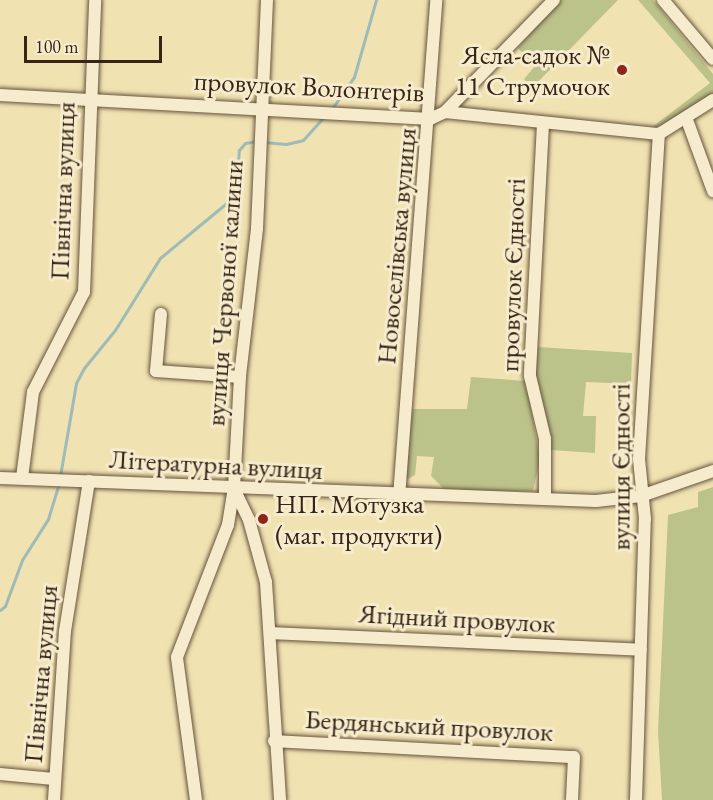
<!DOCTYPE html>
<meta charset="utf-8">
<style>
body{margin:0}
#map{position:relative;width:713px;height:800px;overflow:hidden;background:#f1e2b2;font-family:"EB Garamond",serif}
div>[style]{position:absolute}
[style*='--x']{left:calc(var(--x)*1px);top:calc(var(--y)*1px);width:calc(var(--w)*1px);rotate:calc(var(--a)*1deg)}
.green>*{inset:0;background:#bcc38a}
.stream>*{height:3px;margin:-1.5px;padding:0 1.5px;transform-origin:1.5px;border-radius:1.5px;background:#9fbbb7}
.roads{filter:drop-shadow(0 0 2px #65543d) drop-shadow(0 0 2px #65543d)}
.minor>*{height:12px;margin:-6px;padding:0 6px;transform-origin:6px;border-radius:6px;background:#f6eccd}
.dots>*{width:16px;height:16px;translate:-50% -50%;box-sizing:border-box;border:3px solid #f6eccd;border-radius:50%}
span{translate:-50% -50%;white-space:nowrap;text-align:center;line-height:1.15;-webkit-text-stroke:6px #f6eccd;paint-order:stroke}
.poi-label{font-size:27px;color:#362416}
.right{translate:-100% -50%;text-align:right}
.left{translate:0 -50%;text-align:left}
.street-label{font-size:27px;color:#362416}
.scale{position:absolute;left:24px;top:36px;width:138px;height:27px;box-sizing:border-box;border:3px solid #362416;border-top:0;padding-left:8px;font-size:18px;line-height:21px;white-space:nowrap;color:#362416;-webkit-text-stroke:4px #f6eccd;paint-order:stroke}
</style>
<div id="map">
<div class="green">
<i style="clip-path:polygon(559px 0,618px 0,531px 89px,524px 79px,535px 66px,518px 48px)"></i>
<i style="clip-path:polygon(638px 0,653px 0,713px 74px,713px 93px,663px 125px,651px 128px,710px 83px)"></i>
<i style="clip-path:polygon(538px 347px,632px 353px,631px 384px,586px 382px,583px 416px,596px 416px,595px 453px,551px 450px,535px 378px)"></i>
<i style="clip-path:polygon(471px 377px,526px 381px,540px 459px,533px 491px,446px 491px,431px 476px,434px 457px,417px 456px,415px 475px,406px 480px,412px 409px,467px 409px)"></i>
<i style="clip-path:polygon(713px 487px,713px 800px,662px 800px,658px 731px,668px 515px,698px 507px,698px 492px)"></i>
</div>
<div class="stream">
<i style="--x:331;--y:110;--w:40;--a:-55.1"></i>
<i style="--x:354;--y:77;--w:80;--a:-74.1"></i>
<i style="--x:264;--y:142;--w:22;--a:5"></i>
<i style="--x:286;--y:144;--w:17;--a:-13"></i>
<i style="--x:303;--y:140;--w:31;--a:-48"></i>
<i style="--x:60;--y:476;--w:94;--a:-80.2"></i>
<i style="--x:76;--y:383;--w:17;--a:-62"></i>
<i style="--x:84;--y:368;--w:49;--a:-50.8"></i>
<i style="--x:115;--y:330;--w:85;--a:-58"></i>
<i style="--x:160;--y:258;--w:91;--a:-39.6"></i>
<i style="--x:230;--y:200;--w:24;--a:-73"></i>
<i style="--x:237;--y:177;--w:27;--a:-86"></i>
<i style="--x:239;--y:150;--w:9;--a:-49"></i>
<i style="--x:245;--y:143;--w:12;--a:-9"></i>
<i style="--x:0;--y:610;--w:6;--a:-39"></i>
<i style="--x:5;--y:606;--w:49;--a:-69.7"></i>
<i style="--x:22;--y:560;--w:49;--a:-57.6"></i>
<i style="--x:48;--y:519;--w:38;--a:-73"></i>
</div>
<div class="roads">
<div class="minor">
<i style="--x:267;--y:0;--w:229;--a:92.5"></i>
<i style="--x:257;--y:229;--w:149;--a:96.6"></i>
<i style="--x:240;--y:377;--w:112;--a:93.1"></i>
<i style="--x:234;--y:489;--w:34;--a:64"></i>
<i style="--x:249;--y:520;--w:64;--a:74.7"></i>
<i style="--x:266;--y:582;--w:218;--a:86.3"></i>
<i style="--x:663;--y:0;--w:77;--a:49.7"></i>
<i style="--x:0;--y:95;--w:431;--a:3.2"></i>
<i style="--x:430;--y:119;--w:17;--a:-25"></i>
<i style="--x:445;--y:112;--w:215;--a:5.9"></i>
<i style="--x:659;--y:134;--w:64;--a:-32.2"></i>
<i style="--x:445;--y:112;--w:156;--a:-45.8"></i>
<i style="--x:687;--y:120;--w:76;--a:69.9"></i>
<i style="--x:543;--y:124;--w:252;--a:93"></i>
<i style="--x:530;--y:376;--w:65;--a:76.6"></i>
<i style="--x:545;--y:439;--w:58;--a:90"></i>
<i style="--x:161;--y:314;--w:57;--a:95"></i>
<i style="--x:156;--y:371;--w:84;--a:4.1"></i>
<i style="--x:0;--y:478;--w:596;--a:2.21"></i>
<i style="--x:596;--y:501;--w:45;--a:-6.3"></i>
<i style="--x:641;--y:496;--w:76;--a:-19.1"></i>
<i style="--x:22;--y:478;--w:87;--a:-82.7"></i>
<i style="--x:33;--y:392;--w:112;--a:-63"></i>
<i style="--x:84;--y:292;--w:292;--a:-87.8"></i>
<i style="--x:399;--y:497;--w:498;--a:-85.7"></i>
<i style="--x:270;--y:633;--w:371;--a:2.6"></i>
<i style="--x:274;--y:741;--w:300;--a:3.1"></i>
<i style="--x:574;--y:757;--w:43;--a:92.7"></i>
<i style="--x:0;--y:774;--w:54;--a:5.3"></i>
<i style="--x:54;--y:800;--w:169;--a:-86.3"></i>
<i style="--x:65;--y:631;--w:152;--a:-80.9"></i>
<i style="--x:196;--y:800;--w:144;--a:-97.6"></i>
<i style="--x:177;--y:657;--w:142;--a:-68.9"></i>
<i style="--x:228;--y:525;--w:36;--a:-81"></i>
<i style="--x:636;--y:800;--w:281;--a:-88.2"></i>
<i style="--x:645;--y:519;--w:60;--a:-95.7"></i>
<i style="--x:639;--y:459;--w:326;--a:-86.5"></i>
</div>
</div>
<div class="dots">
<i style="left:622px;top:70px;background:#8f2418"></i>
<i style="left:263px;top:519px;background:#8f2418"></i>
</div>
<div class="poi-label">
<span class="right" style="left:610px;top:70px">Ясла-садок №<br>11 Струмочок</span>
<span class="left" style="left:275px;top:519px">НП. Мотузка<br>(маг. продукти)</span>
</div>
<div class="street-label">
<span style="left:309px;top:86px;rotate:3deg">провулок Волонтерів</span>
<span style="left:62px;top:191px;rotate:-88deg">Північна вулиця</span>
<span style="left:396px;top:246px;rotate:-85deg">Новоселівська вулиця</span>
<span style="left:512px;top:275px;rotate:-88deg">провулок Єдності</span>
<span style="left:224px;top:293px;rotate:-86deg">вулиця Червоної калини</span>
<span style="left:216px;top:464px;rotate:3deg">Літературна вулиця</span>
<span style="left:620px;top:467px;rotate:-90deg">вулиця Єдності</span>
<span style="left:457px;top:618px;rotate:3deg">Ягідний провулок</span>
<span style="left:40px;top:674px;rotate:-85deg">Північна вулиця</span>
<span style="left:429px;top:725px;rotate:3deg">Бердянський провулок</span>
</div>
<div class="scale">100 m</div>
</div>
